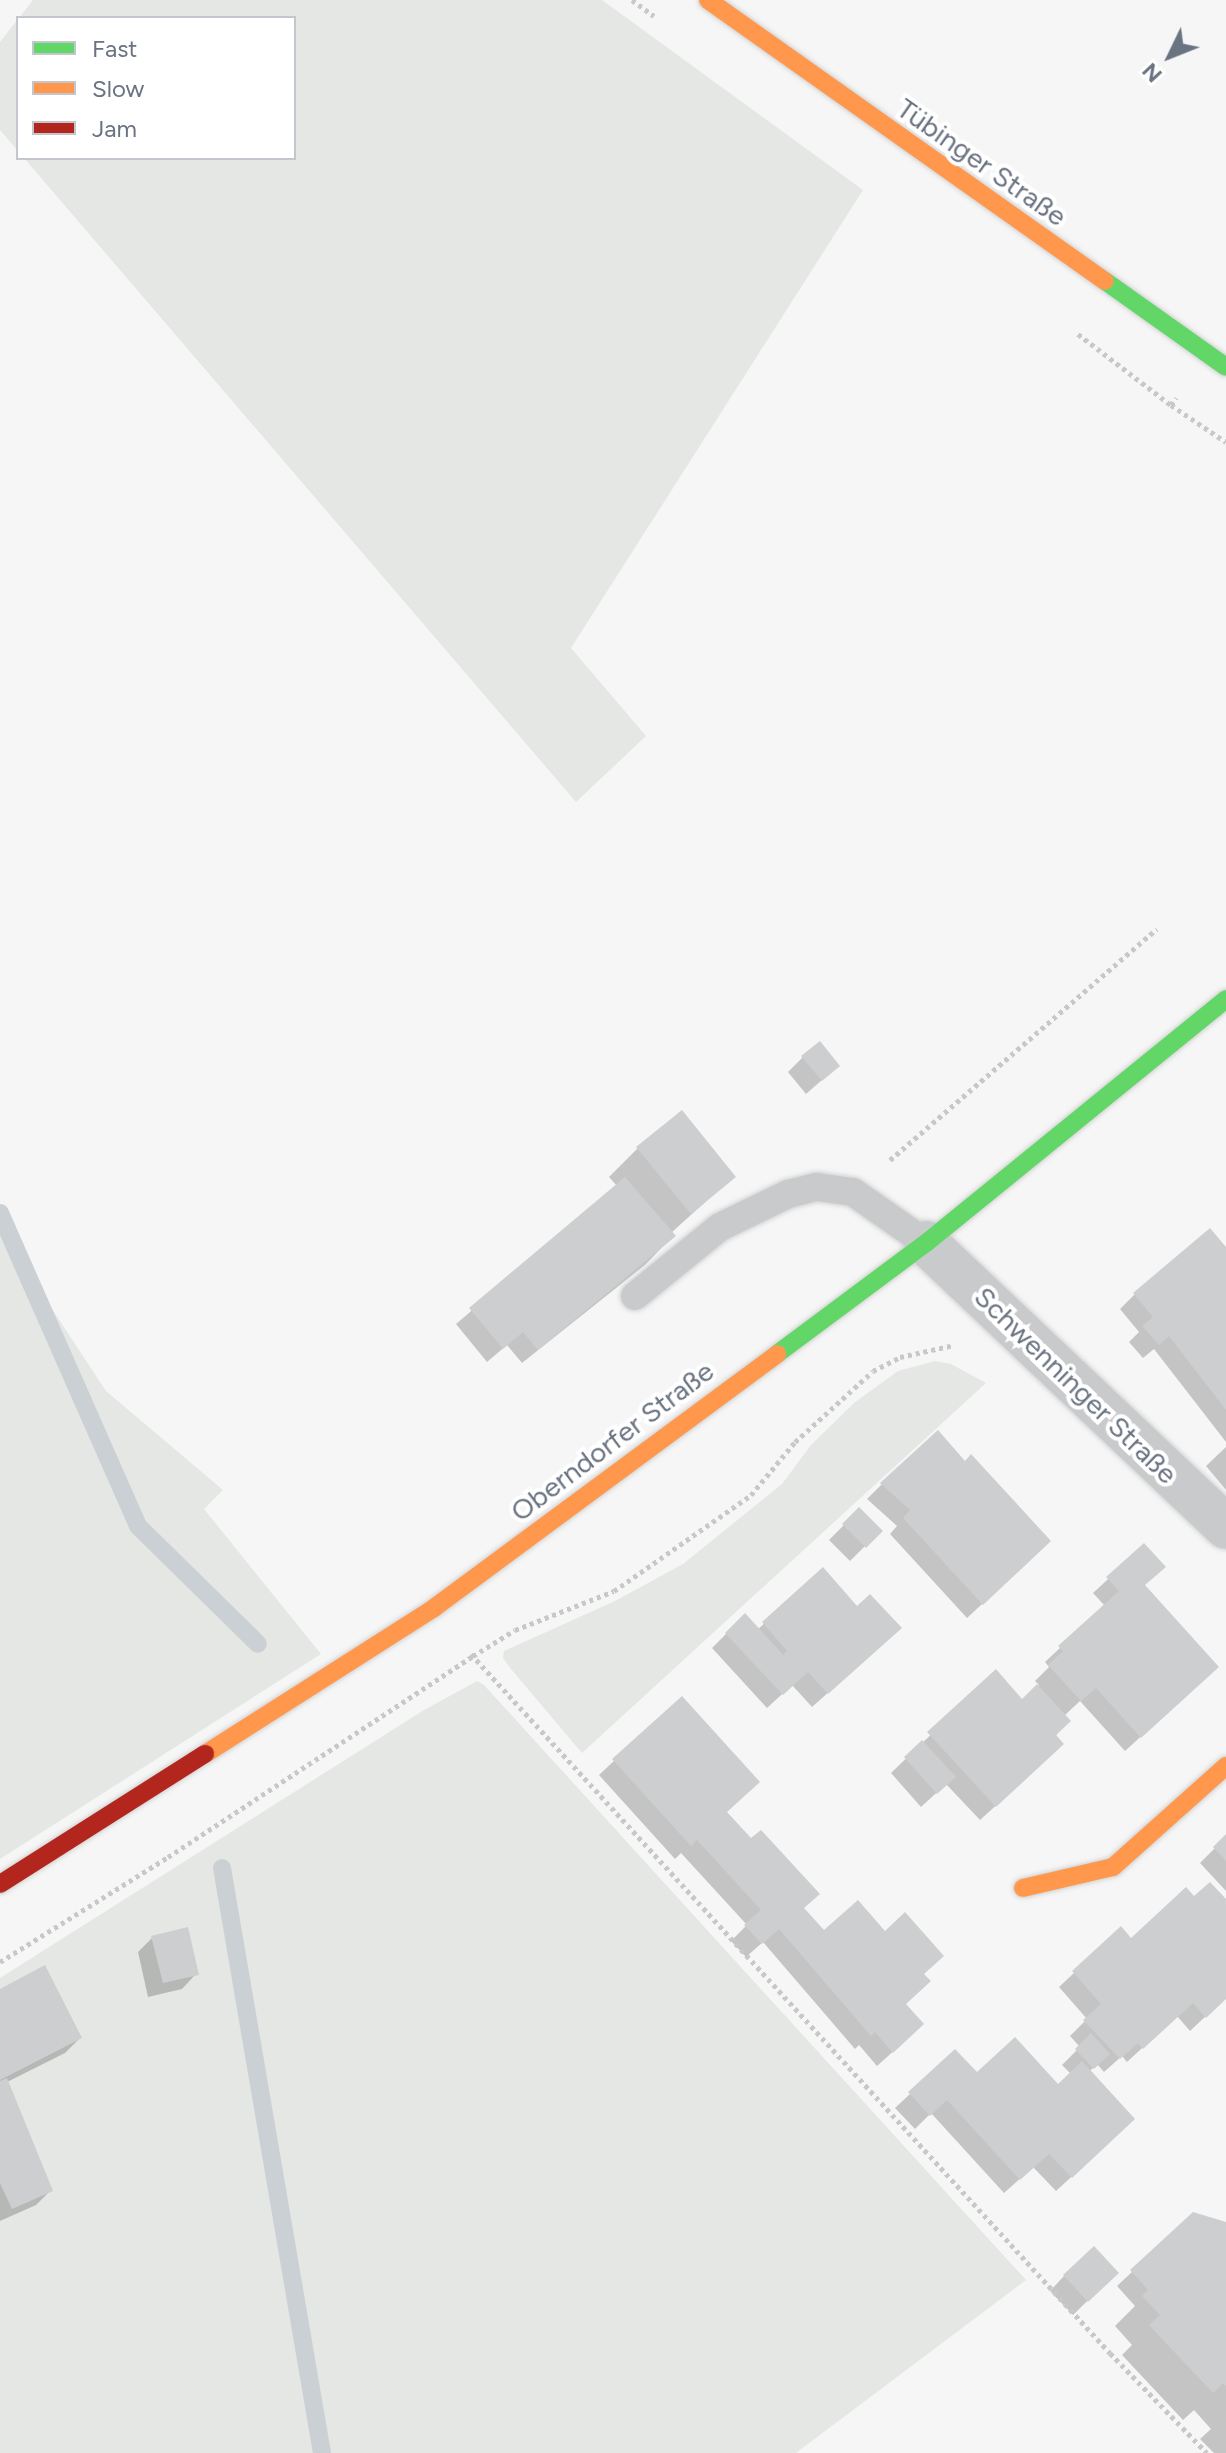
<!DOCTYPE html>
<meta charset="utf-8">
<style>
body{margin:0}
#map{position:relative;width:1226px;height:2453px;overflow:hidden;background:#f6f6f6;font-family:Figtree,sans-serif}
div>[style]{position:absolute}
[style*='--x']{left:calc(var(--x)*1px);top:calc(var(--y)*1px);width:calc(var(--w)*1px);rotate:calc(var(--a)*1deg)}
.green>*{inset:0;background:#e4e7e4}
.shadow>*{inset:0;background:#0003}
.stream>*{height:18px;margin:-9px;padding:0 9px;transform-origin:9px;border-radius:9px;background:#cbd0d4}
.building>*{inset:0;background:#cdcecf}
.path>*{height:5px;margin-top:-2.5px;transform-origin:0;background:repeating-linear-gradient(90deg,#c7c8c9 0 4px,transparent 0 8px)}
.roads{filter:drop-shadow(0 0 2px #d2d3d3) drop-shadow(0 0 2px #d2d3d3)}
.lane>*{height:28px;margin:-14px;padding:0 14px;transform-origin:14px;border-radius:14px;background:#c9cacc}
.street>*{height:44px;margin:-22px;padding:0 22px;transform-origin:22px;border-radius:22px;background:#c9cacc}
.fast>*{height:18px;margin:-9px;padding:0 9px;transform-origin:9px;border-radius:9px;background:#63d668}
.slow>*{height:18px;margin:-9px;padding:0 9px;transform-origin:9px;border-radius:9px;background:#ff974d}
.jam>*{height:18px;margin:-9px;padding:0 9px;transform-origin:9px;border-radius:9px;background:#b3261e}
span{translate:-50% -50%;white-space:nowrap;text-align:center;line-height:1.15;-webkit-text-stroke:8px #fff;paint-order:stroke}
.street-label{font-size:28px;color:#6a7382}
.legend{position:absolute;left:16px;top:16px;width:280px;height:144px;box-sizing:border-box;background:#fff;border:2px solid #c3c7cd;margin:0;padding:10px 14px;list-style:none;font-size:24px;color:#6a7382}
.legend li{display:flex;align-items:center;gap:16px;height:40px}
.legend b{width:40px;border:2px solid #c3c7cd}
.north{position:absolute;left:1130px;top:16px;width:80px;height:80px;-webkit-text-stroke:6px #fff;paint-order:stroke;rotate:227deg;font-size:22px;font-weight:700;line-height:32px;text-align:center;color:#6a7382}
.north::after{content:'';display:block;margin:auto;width:28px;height:36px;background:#6a7382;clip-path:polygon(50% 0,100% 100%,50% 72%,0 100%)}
</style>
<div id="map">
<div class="green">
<i style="clip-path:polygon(33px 0,602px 0,863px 190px,571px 648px,646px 736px,576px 802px,24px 158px,294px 158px,294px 18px,19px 18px)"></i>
<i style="clip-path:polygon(18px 19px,18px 151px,0 130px,0 42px)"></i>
<i style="clip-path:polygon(0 1230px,106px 1391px,223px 1490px,204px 1509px,321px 1654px,0 1859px)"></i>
<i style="clip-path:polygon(935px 1361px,951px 1364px,986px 1383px,582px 1753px,511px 1669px,503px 1658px,504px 1651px,615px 1601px,683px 1564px,782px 1484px,811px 1445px,854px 1403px,898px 1371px)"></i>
<i style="clip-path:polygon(477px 1681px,484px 1685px,1026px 2280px,796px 2453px,0 2453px,0 1978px,424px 1710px)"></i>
</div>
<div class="shadow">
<i style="clip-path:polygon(803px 1057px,838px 1066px,806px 1094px,788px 1072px)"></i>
<i style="clip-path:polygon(638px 1148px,733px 1177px,671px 1233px,673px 1236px,645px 1265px,522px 1363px,507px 1345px,487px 1362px,456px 1324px,617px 1186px,609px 1177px)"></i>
<i style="clip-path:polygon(1226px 1251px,1226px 1442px,1154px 1349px,1143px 1358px,1129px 1342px,1139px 1332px,1120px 1309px,1134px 1295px)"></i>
<i style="clip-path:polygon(1226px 1447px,1226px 1490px,1206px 1466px)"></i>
<i style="clip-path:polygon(882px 1484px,1034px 1556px,967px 1618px,890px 1534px,897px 1526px,867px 1499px)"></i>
<i style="clip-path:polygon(859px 1510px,880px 1531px,850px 1561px,829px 1540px)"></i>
<i style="clip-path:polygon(1144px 1546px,1143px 1585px,1202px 1681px,1125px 1751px,1080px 1701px,1064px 1716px,1047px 1759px,980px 1820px,946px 1784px,921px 1807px,891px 1773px,996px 1672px,1022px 1702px,1039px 1685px,1035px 1681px,1049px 1667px,1045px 1662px,1105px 1606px,1093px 1593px)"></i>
<i style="clip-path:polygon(823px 1570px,885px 1642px,812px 1707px,792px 1685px,767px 1708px,712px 1648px,726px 1634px,757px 1630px)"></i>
<i style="clip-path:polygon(681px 1698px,725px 1812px,824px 1933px,922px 1974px,904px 2004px,907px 2039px,877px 2066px,859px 2045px,855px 2049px,763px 1942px,746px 1957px,731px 1941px,747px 1925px,681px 1853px,675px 1859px,599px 1775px)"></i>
<i style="clip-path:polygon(1226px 1837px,1226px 1891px,1200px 1863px)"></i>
<i style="clip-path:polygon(1194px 1899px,1226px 1900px,1226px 1997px,1190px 2031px,1177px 2016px,1127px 2062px,1122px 2056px,1104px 2072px,1097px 2064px,1089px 2072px,1118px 2134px,1056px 2191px,1033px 2167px,1004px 2193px,931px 2113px,915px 2129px,895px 2108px,910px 2094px,977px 2075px,1058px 2087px,1071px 2074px,1062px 2065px,1080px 2047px,1070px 2036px,1087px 2019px,1059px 1987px,1121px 1929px,1131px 1941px)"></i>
<i style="clip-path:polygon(152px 1938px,196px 1974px,182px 1989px,148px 1997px,138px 1952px)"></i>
<i style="clip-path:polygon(0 1991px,80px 2038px,65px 2053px,7px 2082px,50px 2191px,36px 2205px,0 2221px)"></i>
<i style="clip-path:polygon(1194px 2214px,1226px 2225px,1226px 2453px,1214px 2453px,1200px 2439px,1211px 2429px,1194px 2410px,1183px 2420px,1122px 2355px,1132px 2345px,1115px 2326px,1135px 2306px,1117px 2286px)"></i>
<i style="clip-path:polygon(1116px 2273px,1073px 2315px,1050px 2291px,1064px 2276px)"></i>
</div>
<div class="stream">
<i style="--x:0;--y:1213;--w:342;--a:66.2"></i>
<i style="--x:138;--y:1526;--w:168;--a:44.5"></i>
<i style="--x:222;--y:1868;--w:593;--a:80.3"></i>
</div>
<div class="building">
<i style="clip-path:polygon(820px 1041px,840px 1066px,822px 1081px,801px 1056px)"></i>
<i style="clip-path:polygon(682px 1110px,736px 1177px,691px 1214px,636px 1147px)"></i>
<i style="clip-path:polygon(625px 1177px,676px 1236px,538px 1350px,523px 1332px,503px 1349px,469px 1308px)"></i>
<i style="clip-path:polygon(1210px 1228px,1226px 1247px,1226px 1410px,1169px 1336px,1159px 1345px,1142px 1326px,1153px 1317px,1133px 1293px)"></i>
<i style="clip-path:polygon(938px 1430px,965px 1461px,971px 1454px,1051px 1541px,983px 1605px,903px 1518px,910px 1510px,880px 1483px)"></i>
<i style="clip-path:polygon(859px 1507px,883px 1531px,866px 1548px,842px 1524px)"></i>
<i style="clip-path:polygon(1144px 1543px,1166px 1567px,1145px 1585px,1219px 1667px,1141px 1738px,1096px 1688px,1081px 1701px,1048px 1665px,1063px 1651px,1058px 1646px,1119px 1591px,1106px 1577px)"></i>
<i style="clip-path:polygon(823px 1567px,857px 1606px,870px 1594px,902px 1628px,828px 1694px,808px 1672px,783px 1695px,725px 1633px,745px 1613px,783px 1655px,787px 1651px,762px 1622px)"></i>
<i style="clip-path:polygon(996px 1669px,1022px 1699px,1037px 1684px,1071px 1721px,1056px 1735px,1064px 1744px,996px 1807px,927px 1732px)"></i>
<i style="clip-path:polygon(682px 1696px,760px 1782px,727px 1812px,751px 1838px,761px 1830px,820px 1894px,804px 1908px,824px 1930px,858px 1900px,885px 1931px,905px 1912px,944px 1956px,924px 1974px,931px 1981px,906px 2004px,924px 2024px,893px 2053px,875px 2032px,871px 2036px,779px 1929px,762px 1944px,744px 1925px,761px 1910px,697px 1840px,691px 1846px,612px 1759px)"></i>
<i style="clip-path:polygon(922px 1740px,956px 1777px,937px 1794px,904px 1757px)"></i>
<i style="clip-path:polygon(1226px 1834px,1226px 1861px,1213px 1847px)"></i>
<i style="clip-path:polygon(1210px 1882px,1226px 1899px,1226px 1999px,1206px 2018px,1193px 2003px,1143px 2049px,1138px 2043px,1120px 2059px,1083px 2020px,1101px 2004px,1072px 1971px,1121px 1926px,1131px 1938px,1186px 1887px,1194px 1896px)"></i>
<i style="clip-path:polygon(188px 1927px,199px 1975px,163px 1983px,151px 1936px)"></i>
<i style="clip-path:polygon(45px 1965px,82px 2038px,0 2080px,0 1989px)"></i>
<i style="clip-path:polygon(1091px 2033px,1110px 2054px,1094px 2069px,1075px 2049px)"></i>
<i style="clip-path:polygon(1015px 2037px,1058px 2084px,1082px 2061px,1135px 2119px,1072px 2178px,1049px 2154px,1020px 2180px,947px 2100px,930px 2116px,908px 2092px,955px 2049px,977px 2072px)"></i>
<i style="clip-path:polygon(7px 2078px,53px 2191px,12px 2209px,0 2183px,0 2081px)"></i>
<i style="clip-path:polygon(1193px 2212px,1226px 2222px,1226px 2386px,1223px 2383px,1213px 2393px,1149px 2325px,1160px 2315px,1142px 2296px,1148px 2290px,1130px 2270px)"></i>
<i style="clip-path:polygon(1094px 2246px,1119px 2273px,1088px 2302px,1063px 2275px)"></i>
</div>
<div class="path">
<i style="--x:632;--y:0;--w:27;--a:36"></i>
<i style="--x:1078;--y:334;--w:117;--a:37.4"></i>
<i style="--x:1171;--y:405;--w:9;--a:-54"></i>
<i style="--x:1171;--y:405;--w:66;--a:33.9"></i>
<i style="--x:890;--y:1160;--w:353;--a:-40.9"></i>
<i style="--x:471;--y:1654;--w:947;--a:47.57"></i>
<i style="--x:1110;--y:2353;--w:139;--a:45.9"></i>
<i style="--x:0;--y:1962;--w:198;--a:-32"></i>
<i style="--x:168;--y:1857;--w:365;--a:-33.4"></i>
<i style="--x:473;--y:1656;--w:49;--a:-31.8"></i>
<i style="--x:515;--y:1630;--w:106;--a:-21.5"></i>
<i style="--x:614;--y:1591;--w:167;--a:-35"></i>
<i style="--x:751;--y:1495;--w:69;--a:-50.3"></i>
<i style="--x:795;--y:1442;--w:105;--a:-42.3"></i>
<i style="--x:873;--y:1371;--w:30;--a:-27"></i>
<i style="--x:900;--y:1357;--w:55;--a:-12.5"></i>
</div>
<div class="roads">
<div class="lane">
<i style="--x:635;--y:1296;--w:109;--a:-39.1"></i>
<i style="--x:720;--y:1227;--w:76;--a:-25.9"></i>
<i style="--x:788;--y:1194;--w:30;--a:-14"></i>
<i style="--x:817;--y:1187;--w:36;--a:8"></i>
<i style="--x:853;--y:1192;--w:89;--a:34.9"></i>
</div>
<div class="street">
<i style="--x:926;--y:1243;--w:413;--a:43.4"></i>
</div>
<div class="fast">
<i style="--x:1105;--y:281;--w:148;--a:35.4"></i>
<i style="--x:777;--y:1354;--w:186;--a:-36.7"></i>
<i style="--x:926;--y:1243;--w:387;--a:-39.1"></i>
</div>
<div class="slow">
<i style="--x:708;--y:0;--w:486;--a:35.3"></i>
<i style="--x:205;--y:1754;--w:272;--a:-32.5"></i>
<i style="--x:434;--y:1608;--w:427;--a:-36.5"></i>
<i style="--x:1023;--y:1888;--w:92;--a:-13.1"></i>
<i style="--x:1113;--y:1867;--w:152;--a:-41.8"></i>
</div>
<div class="jam">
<i style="--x:0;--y:1884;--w:243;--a:-32.4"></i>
</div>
</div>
<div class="street-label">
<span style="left:982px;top:162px;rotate:35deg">Tübinger Straße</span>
<span style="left:1076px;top:1385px;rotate:44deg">Schwenninger Straße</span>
<span style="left:612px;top:1441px;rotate:-37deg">Oberndorfer Straße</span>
</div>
<ul class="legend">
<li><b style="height:10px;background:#63d668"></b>Fast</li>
<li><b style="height:10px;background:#ff974d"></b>Slow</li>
<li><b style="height:10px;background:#b3261e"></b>Jam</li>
</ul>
<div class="north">N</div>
</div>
